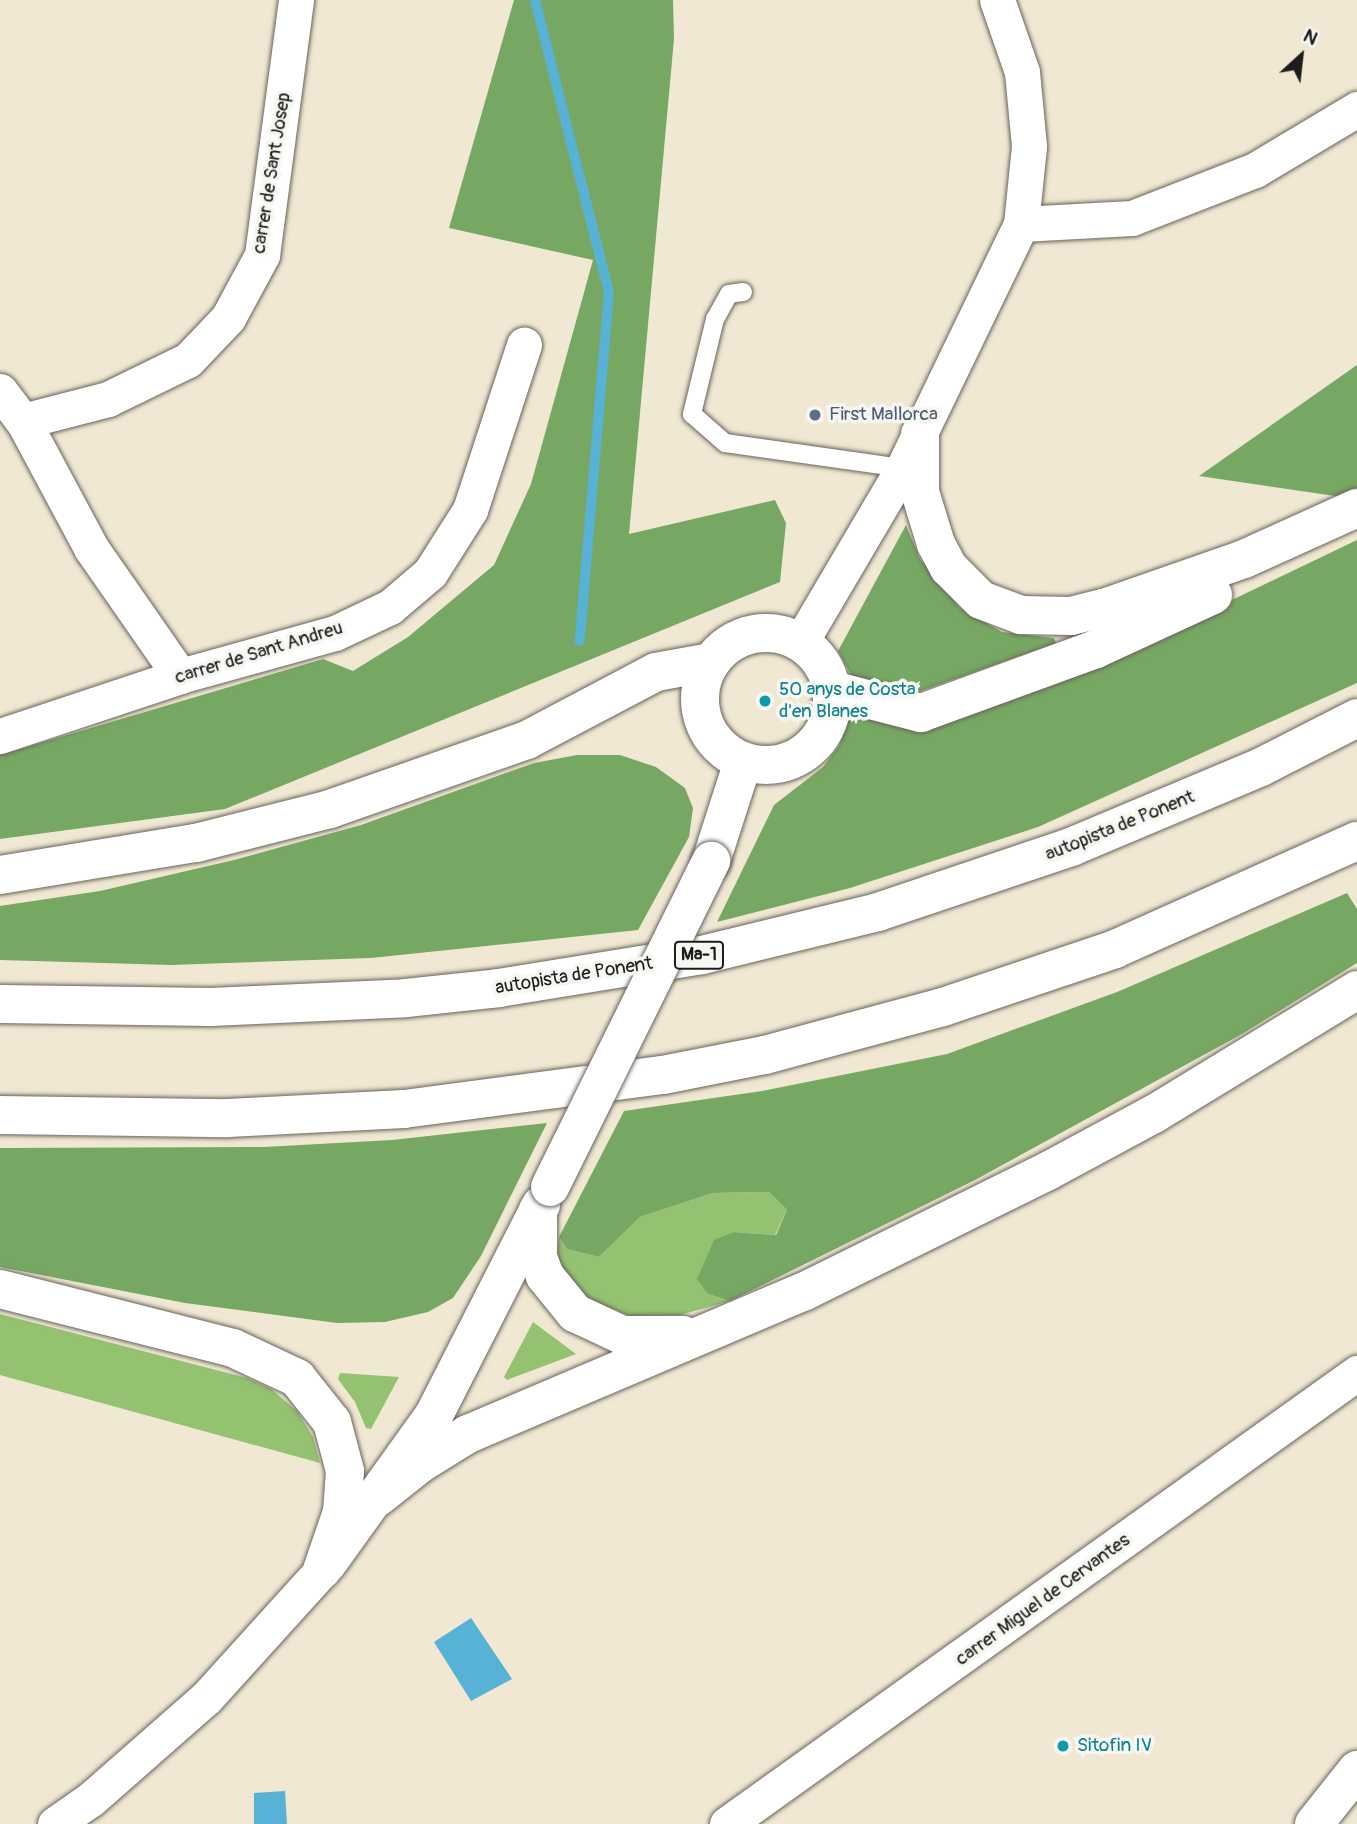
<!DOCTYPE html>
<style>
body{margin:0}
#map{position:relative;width:1357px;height:1824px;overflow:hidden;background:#f1e8d3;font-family:Pangolin,sans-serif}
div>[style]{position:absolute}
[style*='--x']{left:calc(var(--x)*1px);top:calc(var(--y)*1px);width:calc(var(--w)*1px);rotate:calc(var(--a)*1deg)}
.green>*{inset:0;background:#94c271}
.forest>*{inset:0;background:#77a863}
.water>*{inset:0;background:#57b2d5}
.stream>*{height:10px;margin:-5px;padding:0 5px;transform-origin:5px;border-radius:5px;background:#57b2d5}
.roads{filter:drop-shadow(0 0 2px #67635c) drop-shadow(0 0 2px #67635c)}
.service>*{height:18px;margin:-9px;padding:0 9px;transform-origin:9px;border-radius:9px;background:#fff}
.minor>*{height:35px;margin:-17.5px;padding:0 17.5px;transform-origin:17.5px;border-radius:17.5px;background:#fff}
.tertiary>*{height:38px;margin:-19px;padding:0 19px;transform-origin:19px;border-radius:19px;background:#fff}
.tertiary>.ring{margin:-19px;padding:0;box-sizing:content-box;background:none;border:38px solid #fff;border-radius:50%}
.primary>*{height:38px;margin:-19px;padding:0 19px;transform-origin:19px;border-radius:19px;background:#fff}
.motorway>*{height:38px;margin:-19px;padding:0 19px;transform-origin:19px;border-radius:19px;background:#fff}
.bridges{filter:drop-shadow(0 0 2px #67635c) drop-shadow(0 0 2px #67635c)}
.tertiary-bridge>*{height:38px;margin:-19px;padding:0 19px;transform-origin:19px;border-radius:19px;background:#fff}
.dots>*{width:19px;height:19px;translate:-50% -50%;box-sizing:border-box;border:4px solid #f6f6f2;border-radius:50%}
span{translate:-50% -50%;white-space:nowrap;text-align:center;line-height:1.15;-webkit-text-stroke:7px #f6f6f2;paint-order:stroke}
.shield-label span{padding:2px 5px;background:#f6f6f2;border:2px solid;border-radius:5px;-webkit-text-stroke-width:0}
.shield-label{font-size:18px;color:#1c1c1c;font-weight:700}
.street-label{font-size:19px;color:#1c1c1c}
.service-label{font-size:19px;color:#4e5e75}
.left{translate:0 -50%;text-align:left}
.culture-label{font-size:19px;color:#0d838f}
.north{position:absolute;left:1266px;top:21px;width:70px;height:70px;-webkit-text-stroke:5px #f6f6f2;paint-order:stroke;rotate:27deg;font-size:19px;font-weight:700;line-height:28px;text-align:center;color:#1c1c1c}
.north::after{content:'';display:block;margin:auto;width:24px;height:32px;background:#1c1c1c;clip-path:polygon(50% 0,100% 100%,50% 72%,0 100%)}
</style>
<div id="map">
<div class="green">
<i style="clip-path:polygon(769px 1192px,787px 1210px,775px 1235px,734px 1232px,708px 1294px,730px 1301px,680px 1315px,631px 1316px,589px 1300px,563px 1271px,557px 1253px,559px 1237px,567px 1249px,599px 1257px,640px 1217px,713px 1193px)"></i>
<i style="clip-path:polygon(0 1314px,247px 1378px,271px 1389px,297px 1411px,313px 1437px,320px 1463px,0 1375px)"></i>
<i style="clip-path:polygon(533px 1322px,576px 1354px,507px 1380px,504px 1377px)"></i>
<i style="clip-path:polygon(340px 1373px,399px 1377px,371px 1429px,366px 1428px,355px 1402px,338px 1379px)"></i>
</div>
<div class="forest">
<i style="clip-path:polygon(514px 0,673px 0,674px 39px,629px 534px,775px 500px,786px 523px,780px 582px,225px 809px,0 839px,0 755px,323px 659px,353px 671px,408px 637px,494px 565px,531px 484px,593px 260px,449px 228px)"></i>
<i style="clip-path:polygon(1357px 365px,1357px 489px,1342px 497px,1199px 476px)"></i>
<i style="clip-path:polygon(906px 525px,920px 559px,960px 608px,1002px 632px,1054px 638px,1056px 643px,906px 696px,856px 684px,838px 651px)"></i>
<i style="clip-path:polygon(1357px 540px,1357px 683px,1038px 827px,850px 888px,717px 922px,774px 805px,823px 767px,839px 746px,853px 707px,1111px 658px)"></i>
<i style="clip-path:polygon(577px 755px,620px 755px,656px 767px,685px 788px,693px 808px,689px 837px,638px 930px,371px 958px,171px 965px,0 960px,0 906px,100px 891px,234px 860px,361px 825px,534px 763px)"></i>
<i style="clip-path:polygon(1347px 893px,1357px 909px,1357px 963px,1242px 1034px,975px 1180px,730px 1301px,708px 1294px,697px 1279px,714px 1240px,734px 1232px,776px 1235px,787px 1210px,769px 1192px,713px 1193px,640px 1217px,599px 1257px,567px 1249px,559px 1237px,624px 1111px,762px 1091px,947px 1054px,1117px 992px)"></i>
<i style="clip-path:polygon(547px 1123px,481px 1256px,453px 1298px,428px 1312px,385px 1322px,337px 1323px,185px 1303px,0 1267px,0 1148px,264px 1147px,392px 1140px)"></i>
</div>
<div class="water">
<i style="clip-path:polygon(471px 1618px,512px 1679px,471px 1701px,434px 1642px)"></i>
<i style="clip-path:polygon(285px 1791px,287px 1824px,254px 1824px,254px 1793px)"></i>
</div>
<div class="stream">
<i style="--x:535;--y:0;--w:301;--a:75.8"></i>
<i style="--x:609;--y:292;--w:350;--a:94.8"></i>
</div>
<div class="roads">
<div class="service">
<i style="--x:743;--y:292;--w:14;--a:172"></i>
<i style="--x:729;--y:294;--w:29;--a:119"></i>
<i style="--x:715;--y:319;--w:98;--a:103.6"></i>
<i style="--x:692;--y:414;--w:44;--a:41.3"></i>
<i style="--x:725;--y:443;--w:180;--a:8"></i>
</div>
<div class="minor">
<i style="--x:1021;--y:224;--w:111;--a:-3.1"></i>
<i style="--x:1132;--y:218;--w:132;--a:-21.3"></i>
<i style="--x:1255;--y:170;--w:119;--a:-30.9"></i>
<i style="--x:0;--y:391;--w:38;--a:53"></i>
<i style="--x:23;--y:421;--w:88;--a:-14.5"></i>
<i style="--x:108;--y:399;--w:89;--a:-26"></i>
<i style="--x:188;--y:360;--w:58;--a:-46.4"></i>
<i style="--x:228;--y:318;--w:72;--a:-61.6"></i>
<i style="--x:262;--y:255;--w:257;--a:-82.4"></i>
<i style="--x:23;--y:421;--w:144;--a:61.8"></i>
<i style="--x:91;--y:548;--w:156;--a:55.2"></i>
<i style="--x:800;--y:643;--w:203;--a:-59.5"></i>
<i style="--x:903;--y:468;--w:271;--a:-64.2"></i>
<i style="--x:1021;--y:224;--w:78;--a:-84.1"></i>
<i style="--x:1029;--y:146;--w:74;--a:-95.4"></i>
<i style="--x:1022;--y:72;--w:76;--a:-109.1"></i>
<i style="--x:0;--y:736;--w:190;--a:-18.4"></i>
<i style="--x:180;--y:676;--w:161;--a:-15.5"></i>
<i style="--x:335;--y:633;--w:61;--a:-25.3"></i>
<i style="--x:390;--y:607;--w:52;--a:-40.4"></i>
<i style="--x:430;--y:573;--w:75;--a:-57.6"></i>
<i style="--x:470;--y:510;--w:174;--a:-71.9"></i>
<i style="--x:55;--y:1824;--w:44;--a:-34.8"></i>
<i style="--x:91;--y:1799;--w:154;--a:-41.3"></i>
<i style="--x:207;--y:1697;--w:171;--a:-47.8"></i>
<i style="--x:727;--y:1824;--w:775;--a:-35.6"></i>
</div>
<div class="tertiary">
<i class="ring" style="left:700px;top:633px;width:94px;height:94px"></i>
<i style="--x:711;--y:861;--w:104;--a:-72.1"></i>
<i style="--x:327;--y:1564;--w:183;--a:-54.3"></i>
<i style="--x:434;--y:1415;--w:236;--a:-63"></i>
</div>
<div class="primary">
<i style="--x:1314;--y:1824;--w:69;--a:-51.5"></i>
</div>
<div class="motorway">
<i style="--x:920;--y:434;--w:58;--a:90"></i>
<i style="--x:920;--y:492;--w:54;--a:72.9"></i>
<i style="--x:936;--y:544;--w:27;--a:62"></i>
<i style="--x:949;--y:568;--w:45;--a:45"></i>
<i style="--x:981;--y:600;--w:43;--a:20.6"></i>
<i style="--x:1021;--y:615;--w:50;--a:1.1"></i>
<i style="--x:1071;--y:616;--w:34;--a:-14"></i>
<i style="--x:1104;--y:608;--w:148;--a:-19.3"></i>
<i style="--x:1244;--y:559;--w:124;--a:-24.3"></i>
<i style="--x:832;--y:690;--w:92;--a:14.5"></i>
<i style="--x:921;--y:713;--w:186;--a:-20.1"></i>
<i style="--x:1096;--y:649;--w:129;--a:-24.8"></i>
<i style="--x:0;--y:875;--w:199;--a:-9.3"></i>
<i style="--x:196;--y:843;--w:138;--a:-14.2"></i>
<i style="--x:330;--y:809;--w:209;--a:-19.3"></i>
<i style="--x:527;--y:740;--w:146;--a:-27.8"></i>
<i style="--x:656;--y:672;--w:56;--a:-10.3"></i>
<i style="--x:0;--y:1004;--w:211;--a:0.8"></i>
<i style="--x:211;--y:1007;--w:195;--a:-2.6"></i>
<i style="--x:406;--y:998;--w:94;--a:-6.1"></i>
<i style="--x:499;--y:988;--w:206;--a:-9.2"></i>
<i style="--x:702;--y:955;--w:181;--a:-13.7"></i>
<i style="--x:878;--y:912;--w:204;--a:-18.6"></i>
<i style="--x:1071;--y:847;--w:206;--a:-22.8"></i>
<i style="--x:1261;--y:767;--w:108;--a:-27"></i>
<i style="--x:0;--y:1115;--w:228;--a:0.8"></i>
<i style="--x:228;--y:1118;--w:176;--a:-2.9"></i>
<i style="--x:404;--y:1109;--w:261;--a:-7.5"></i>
<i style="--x:663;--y:1075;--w:104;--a:-11.1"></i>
<i style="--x:765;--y:1055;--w:184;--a:-15.1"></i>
<i style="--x:943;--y:1007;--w:182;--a:-18.6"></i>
<i style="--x:1115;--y:949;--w:265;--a:-24.1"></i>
<i style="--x:538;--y:1210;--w:47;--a:90"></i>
<i style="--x:538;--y:1257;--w:20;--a:70"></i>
<i style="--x:545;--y:1276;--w:48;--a:51"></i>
<i style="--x:575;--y:1313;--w:52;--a:25.1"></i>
<i style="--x:622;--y:1335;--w:61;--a:0"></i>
<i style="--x:0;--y:1289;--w:240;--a:14.2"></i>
<i style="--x:233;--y:1348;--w:71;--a:25.1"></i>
<i style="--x:297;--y:1378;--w:56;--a:51.5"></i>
<i style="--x:332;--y:1422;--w:51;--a:75.1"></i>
<i style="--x:345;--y:1471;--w:41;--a:94.2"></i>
<i style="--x:342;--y:1512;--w:61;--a:109"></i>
<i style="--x:377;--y:1498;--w:56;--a:-38.5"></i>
<i style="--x:421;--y:1463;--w:55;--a:-31.7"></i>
<i style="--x:468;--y:1434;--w:364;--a:-23"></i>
<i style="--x:803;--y:1292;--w:273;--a:-26.3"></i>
<i style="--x:1048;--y:1171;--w:120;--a:-28.3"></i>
<i style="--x:1154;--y:1114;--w:238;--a:-31.4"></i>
</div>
</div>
<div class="bridges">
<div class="tertiary-bridge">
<i style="--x:550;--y:1187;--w:364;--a:-63.7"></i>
</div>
</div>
<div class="dots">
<i style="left:815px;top:415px;background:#5c6f8a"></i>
<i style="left:765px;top:701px;background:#0f9aa8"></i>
<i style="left:1063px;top:1746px;background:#0f9aa8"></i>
</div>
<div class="shield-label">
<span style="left:699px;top:955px">Ma-1</span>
</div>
<div class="street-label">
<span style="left:272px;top:173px;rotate:-81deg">carrer de Sant Josep</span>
<span style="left:259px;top:653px;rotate:-17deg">carrer de Sant Andreu</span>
<span style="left:1120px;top:826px;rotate:-22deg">autopista de Ponent</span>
<span style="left:574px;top:976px;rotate:-9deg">autopista de Ponent</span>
<span style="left:1043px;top:1600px;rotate:-36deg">carrer Miguel de Cervantes</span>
</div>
<div class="service-label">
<span class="left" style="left:829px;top:415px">First Mallorca</span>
</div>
<div class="culture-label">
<span class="left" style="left:779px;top:701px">50 anys de Costa<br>d'en Blanes</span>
<span class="left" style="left:1077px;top:1746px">Sitofin IV</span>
</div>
<div class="north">N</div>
</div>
